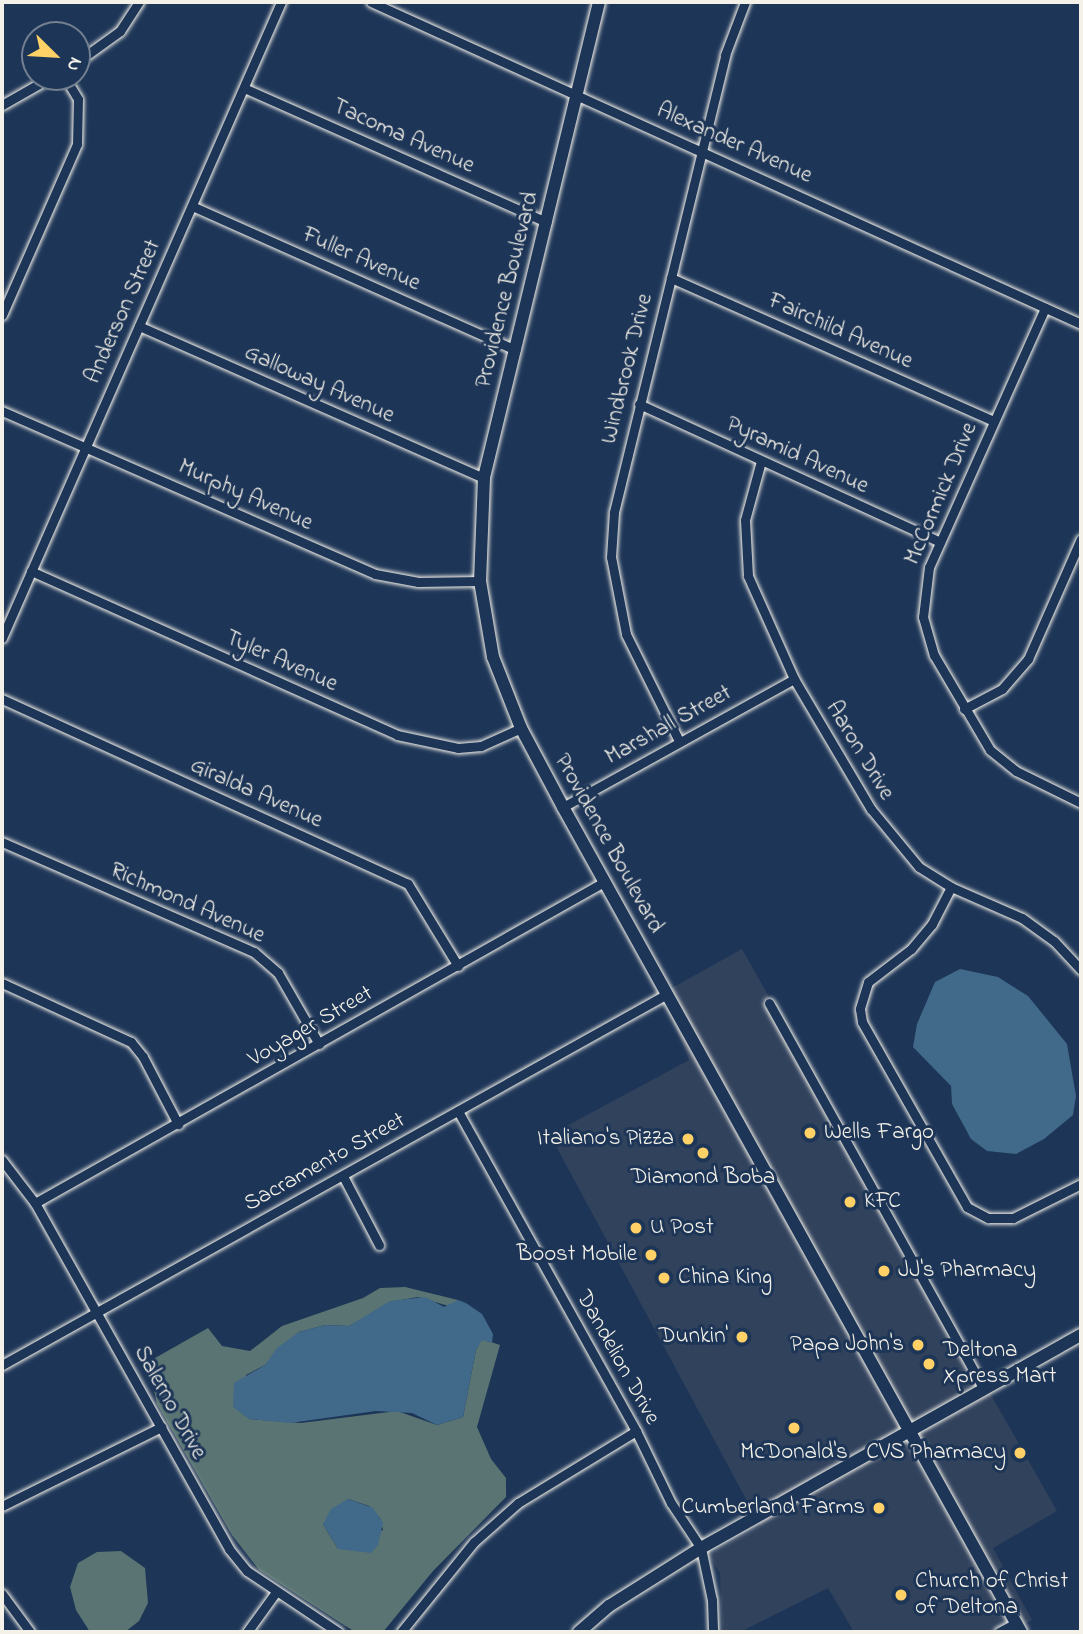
<!DOCTYPE html>
<style>
body{margin:0}
#map{position:relative;width:1083px;height:1634px;overflow:hidden;background:#1d3557;font-family:"Indie Flower",sans-serif}
div>[style]{position:absolute}
[style*='--x']{left:calc(var(--x)*1px);top:calc(var(--y)*1px);width:calc(var(--w)*1px);rotate:calc(var(--a)*1deg)}
.built>*{inset:0;background:#31425d}
.green>*{inset:0;background:#597472}
.water>*{inset:0;background:#416989}
.roads{filter:drop-shadow(0 0 2px #f4f1e8) drop-shadow(0 0 2px #f4f1e8)}
.street>*{height:9px;margin:-4.5px;padding:0 4.5px;transform-origin:4.5px;border-radius:4.5px;background:#1d3557}
.secondary>*{height:12px;margin:-6px;padding:0 6px;transform-origin:6px;border-radius:6px;background:#1d3557}
.dots>*{width:19px;height:19px;translate:-50% -50%;box-sizing:border-box;border:4px solid #1d3557;border-radius:50%}
span{translate:-50% -50%;white-space:nowrap;text-align:center;line-height:1.15;-webkit-text-stroke:6px #1d3557;paint-order:stroke}
.street-label{font-size:23px;color:#f4f1e8}
.poi-label{font-size:23px;color:#f4f1e8}
.left{translate:0 -50%;text-align:left}
.right{translate:-100% -50%;text-align:right}
.frame{position:absolute;inset:0;border:4px solid #f4f1e8;pointer-events:none}
.north{position:absolute;left:21px;top:21px;width:70px;height:70px;box-sizing:border-box;background:#1d3557;border:2px solid #738091;border-radius:50%;rotate:114deg;font-size:19px;font-weight:700;line-height:28px;text-align:center;color:#f4f1e8}
.north::after{content:'';display:block;margin:auto;width:24px;height:32px;background:#ffd166;clip-path:polygon(50% 0,100% 100%,50% 72%,0 100%)}
</style>
<div id="map">
<div class="built">
<i style="clip-path:polygon(742px 949px,769px 997px,762px 1001px,977px 1387px,912px 1425px,670px 989px)"></i>
<i style="clip-path:polygon(665px 1001px,904px 1430px,753px 1512px,550px 1135px,689px 1060px)"></i>
<i style="clip-path:polygon(990px 1393px,1057px 1511px,993px 1548px,1032px 1620px,1023px 1625px,918px 1434px)"></i>
<i style="clip-path:polygon(909px 1438px,1009px 1621px,989px 1632px,854px 1632px,828px 1588px,740px 1632px,722px 1632px,720px 1573px,708px 1555px,760px 1526px,758px 1521px)"></i>
</div>
<div class="green">
<i style="clip-path:polygon(evenodd,405px 1287px,458px 1300px,452px 1307px,418px 1297px,395px 1301px,349px 1326px,325px 1325px,299px 1332px,265px 1365px,246px 1375px,249px 1419px,301px 1423px,397px 1411px,437px 1425px,463px 1417px,476px 1350px,482px 1339px,500px 1345px,477px 1427px,491px 1459px,506px 1478px,506px 1497px,433px 1571px,383px 1632px,355px 1632px,259px 1570px,232px 1535px,157px 1404px,148px 1362px,208px 1328px,222px 1346px,250px 1351px,282px 1326px,363px 1298px,380px 1288px,405px 1287px,348px 1499px,369px 1506px,380px 1518px,383px 1530px,338px 1549px,323px 1524px,348px 1499px)"></i>
<i style="clip-path:polygon(121px 1551px,145px 1568px,148px 1603px,139px 1621px,125px 1632px,90px 1632px,76px 1610px,70px 1587px,78px 1563px,97px 1552px)"></i>
</div>
<div class="water">
<i style="clip-path:polygon(960px 969px,998px 977px,1028px 996px,1067px 1044px,1076px 1096px,1073px 1115px,1044px 1139px,1016px 1154px,987px 1151px,971px 1139px,952px 1104px,951px 1086px,913px 1047px,917px 1024px,935px 982px)"></i>
<i style="clip-path:polygon(425px 1297px,444px 1307px,458px 1300px,466px 1303px,482px 1314px,493px 1334px,492px 1343px,482px 1340px,476px 1350px,463px 1417px,437px 1425px,412px 1413px,376px 1411px,290px 1423px,249px 1419px,233px 1407px,234px 1383px,265px 1365px,277px 1348px,299px 1332px,325px 1325px,349px 1326px,390px 1301px)"></i>
<i style="clip-path:polygon(348px 1499px,373px 1508px,383px 1523px,378px 1545px,371px 1553px,338px 1549px,323px 1524px,331px 1509px)"></i>
</div>
<div class="roads">
<div class="street">
<i style="--x:371;--y:2;--w:780;--a:24.4"></i>
<i style="--x:77;--y:62;--w:53;--a:-35.8"></i>
<i style="--x:120;--y:31;--w:35;--a:-57"></i>
<i style="--x:244;--y:88;--w:331;--a:23.9"></i>
<i style="--x:2;--y:105;--w:56;--a:-29.7"></i>
<i style="--x:192;--y:206;--w:354;--a:24"></i>
<i style="--x:671;--y:278;--w:353;--a:23.9"></i>
<i style="--x:1045;--y:308;--w:284;--a:114.1"></i>
<i style="--x:929;--y:567;--w:50;--a:96.8"></i>
<i style="--x:923;--y:617;--w:40;--a:74"></i>
<i style="--x:934;--y:655;--w:110;--a:59.5"></i>
<i style="--x:990;--y:750;--w:33;--a:39"></i>
<i style="--x:1016;--y:771;--w:72;--a:26.2"></i>
<i style="--x:2;--y:315;--w:187;--a:-66.3"></i>
<i style="--x:77;--y:144;--w:45;--a:-88.7"></i>
<i style="--x:78;--y:99;--w:26;--a:-121"></i>
<i style="--x:139;--y:326;--w:377;--a:23.8"></i>
<i style="--x:639;--y:404;--w:331;--a:24.6"></i>
<i style="--x:2;--y:411;--w:407;--a:23.6"></i>
<i style="--x:375;--y:574;--w:44;--a:10.5"></i>
<i style="--x:418;--y:582;--w:62;--a:-0.9"></i>
<i style="--x:761;--y:461;--w:61;--a:105.2"></i>
<i style="--x:745;--y:520;--w:56;--a:86.9"></i>
<i style="--x:748;--y:576;--w:113;--a:65.9"></i>
<i style="--x:794;--y:679;--w:151;--a:59.4"></i>
<i style="--x:871;--y:809;--w:75;--a:50.4"></i>
<i style="--x:919;--y:867;--w:38;--a:32"></i>
<i style="--x:951;--y:887;--w:77;--a:23.6"></i>
<i style="--x:1022;--y:918;--w:39;--a:36"></i>
<i style="--x:1054;--y:941;--w:40;--a:47"></i>
<i style="--x:31;--y:571;--w:401;--a:24.1"></i>
<i style="--x:397;--y:735;--w:62;--a:12"></i>
<i style="--x:458;--y:748;--w:23;--a:-5"></i>
<i style="--x:481;--y:746;--w:44;--a:-24.2"></i>
<i style="--x:2;--y:638;--w:695;--a:-66.31"></i>
<i style="--x:2;--y:699;--w:446;--a:24.5"></i>
<i style="--x:408;--y:884;--w:96;--a:58.6"></i>
<i style="--x:964;--y:709;--w:43;--a:-27.8"></i>
<i style="--x:1002;--y:689;--w:40;--a:-49"></i>
<i style="--x:1028;--y:659;--w:131;--a:-66.2"></i>
<i style="--x:679;--y:741;--w:119;--a:-116.4"></i>
<i style="--x:626;--y:634;--w:78;--a:-101"></i>
<i style="--x:611;--y:557;--w:45;--a:-86.2"></i>
<i style="--x:614;--y:512;--w:470;--a:-76.3"></i>
<i style="--x:725;--y:55;--w:57;--a:-69.3"></i>
<i style="--x:563;--y:807;--w:264;--a:-29"></i>
<i style="--x:2;--y:842;--w:275;--a:23.6"></i>
<i style="--x:254;--y:952;--w:32;--a:41"></i>
<i style="--x:278;--y:973;--w:82;--a:60"></i>
<i style="--x:951;--y:887;--w:42;--a:117.2"></i>
<i style="--x:932;--y:924;--w:33;--a:130"></i>
<i style="--x:911;--y:949;--w:54;--a:142.5"></i>
<i style="--x:868;--y:982;--w:28;--a:107"></i>
<i style="--x:860;--y:1009;--w:13;--a:81"></i>
<i style="--x:862;--y:1022;--w:213;--a:60.4"></i>
<i style="--x:967;--y:1207;--w:24;--a:28"></i>
<i style="--x:988;--y:1218;--w:25;--a:0"></i>
<i style="--x:1013;--y:1218;--w:76;--a:-26.6"></i>
<i style="--x:2;--y:983;--w:142;--a:24.6"></i>
<i style="--x:131;--y:1042;--w:19;--a:51"></i>
<i style="--x:143;--y:1057;--w:76;--a:62.4"></i>
<i style="--x:769;--y:1003;--w:442;--a:60.9"></i>
<i style="--x:458;--y:1111;--w:366;--a:60.9"></i>
<i style="--x:636;--y:1431;--w:80;--a:64.1"></i>
<i style="--x:671;--y:1503;--w:54;--a:56.3"></i>
<i style="--x:701;--y:1548;--w:53;--a:78.1"></i>
<i style="--x:712;--y:1600;--w:32;--a:88"></i>
<i style="--x:2;--y:1160;--w:54;--a:52.5"></i>
<i style="--x:35;--y:1203;--w:397;--a:60.7"></i>
<i style="--x:229;--y:1549;--w:28;--a:51"></i>
<i style="--x:247;--y:1571;--w:110;--a:33.8"></i>
<i style="--x:343;--y:1176;--w:78;--a:62.4"></i>
<i style="--x:35;--y:1203;--w:653;--a:-29.43"></i>
<i style="--x:2;--y:1365;--w:761;--a:-29.16"></i>
<i style="--x:2;--y:1506;--w:178;--a:-26.4"></i>
<i style="--x:2;--y:1594;--w:47;--a:53.6"></i>
<i style="--x:247;--y:1632;--w:49;--a:-54.1"></i>
<i style="--x:401;--y:1632;--w:116;--a:-51"></i>
<i style="--x:474;--y:1542;--w:59;--a:-41.6"></i>
<i style="--x:518;--y:1503;--w:138;--a:-31.4"></i>
<i style="--x:999;--y:1632;--w:19;--a:-28"></i>
</div>
<div class="secondary">
<i style="--x:599;--y:2;--w:490;--a:103.6"></i>
<i style="--x:484;--y:478;--w:103;--a:92.2"></i>
<i style="--x:480;--y:581;--w:77;--a:80.3"></i>
<i style="--x:493;--y:657;--w:76;--a:68.5"></i>
<i style="--x:521;--y:728;--w:89;--a:62"></i>
<i style="--x:563;--y:807;--w:944;--a:60.96"></i>
<i style="--x:579;--y:1632;--w:40;--a:-41"></i>
<i style="--x:609;--y:1606;--w:109;--a:-32.2"></i>
<i style="--x:701;--y:1548;--w:436;--a:-29.3"></i>
</div>
</div>
<div class="dots">
<i style="left:810px;top:1133px;background:#ffd166"></i>
<i style="left:688px;top:1139px;background:#ffd166"></i>
<i style="left:703px;top:1153px;background:#ffd166"></i>
<i style="left:850px;top:1202px;background:#ffd166"></i>
<i style="left:636px;top:1228px;background:#ffd166"></i>
<i style="left:651px;top:1255px;background:#ffd166"></i>
<i style="left:884px;top:1271px;background:#ffd166"></i>
<i style="left:664px;top:1278px;background:#ffd166"></i>
<i style="left:742px;top:1337px;background:#ffd166"></i>
<i style="left:918px;top:1345px;background:#ffd166"></i>
<i style="left:929px;top:1364px;background:#ffd166"></i>
<i style="left:794px;top:1428px;background:#ffd166"></i>
<i style="left:1020px;top:1453px;background:#ffd166"></i>
<i style="left:879px;top:1508px;background:#ffd166"></i>
<i style="left:901px;top:1595px;background:#ffd166"></i>
</div>
<div class="street-label">
<span style="left:403px;top:137px;rotate:24deg">Tacoma Avenue</span>
<span style="left:734px;top:144px;rotate:24deg">Alexander Avenue</span>
<span style="left:361px;top:260px;rotate:24deg">Fuller Avenue</span>
<span style="left:508px;top:290px;rotate:-76deg">Providence Boulevard</span>
<span style="left:124px;top:312px;rotate:-66deg">Anderson Street</span>
<span style="left:840px;top:332px;rotate:24deg">Fairchild Avenue</span>
<span style="left:628px;top:369px;rotate:-76deg">Windbrook Drive</span>
<span style="left:319px;top:385px;rotate:24deg">Galloway Avenue</span>
<span style="left:797px;top:456px;rotate:25deg">Pyramid Avenue</span>
<span style="left:942px;top:494px;rotate:-67deg">McCormick Drive</span>
<span style="left:245px;top:496px;rotate:24deg">Murphy Avenue</span>
<span style="left:281px;top:662px;rotate:24deg">Tyler Avenue</span>
<span style="left:669px;top:726px;rotate:-29deg">Marshall Street</span>
<span style="left:859px;top:751px;rotate:59deg">Aaron Drive</span>
<span style="left:256px;top:794px;rotate:24deg">Giralda Avenue</span>
<span style="left:608px;top:844px;rotate:61deg">Providence Boulevard</span>
<span style="left:187px;top:904px;rotate:24deg">Richmond Avenue</span>
<span style="left:311px;top:1027px;rotate:-30deg">Voyager Street</span>
<span style="left:325px;top:1163px;rotate:-29deg">Sacramento Street</span>
<span style="left:617px;top:1358px;rotate:61deg">Dandelion Drive</span>
<span style="left:169px;top:1403px;rotate:61deg">Salerno Drive</span>
</div>
<div class="poi-label">
<span class="left" style="left:824px;top:1133px">Wells Fargo</span>
<span class="right" style="left:674px;top:1139px">Italiano's Pizza</span>
<span style="left:703px;top:1178px">Diamond Boba</span>
<span class="left" style="left:864px;top:1202px">KFC</span>
<span class="left" style="left:650px;top:1228px">U Post</span>
<span class="right" style="left:637px;top:1255px">Boost Mobile</span>
<span class="left" style="left:898px;top:1271px">JJ's Pharmacy</span>
<span class="left" style="left:678px;top:1278px">China King</span>
<span class="right" style="left:728px;top:1337px">Dunkin'</span>
<span class="right" style="left:904px;top:1345px">Papa John's</span>
<span class="left" style="left:943px;top:1364px">Deltona<br>Xpress Mart</span>
<span style="left:794px;top:1453px">McDonald's</span>
<span class="right" style="left:1006px;top:1453px">CVS Pharmacy</span>
<span class="right" style="left:865px;top:1508px">Cumberland Farms</span>
<span class="left" style="left:915px;top:1595px">Church of Christ<br>of Deltona</span>
</div>
<div class="frame"></div>
<div class="north">N</div>
</div>
